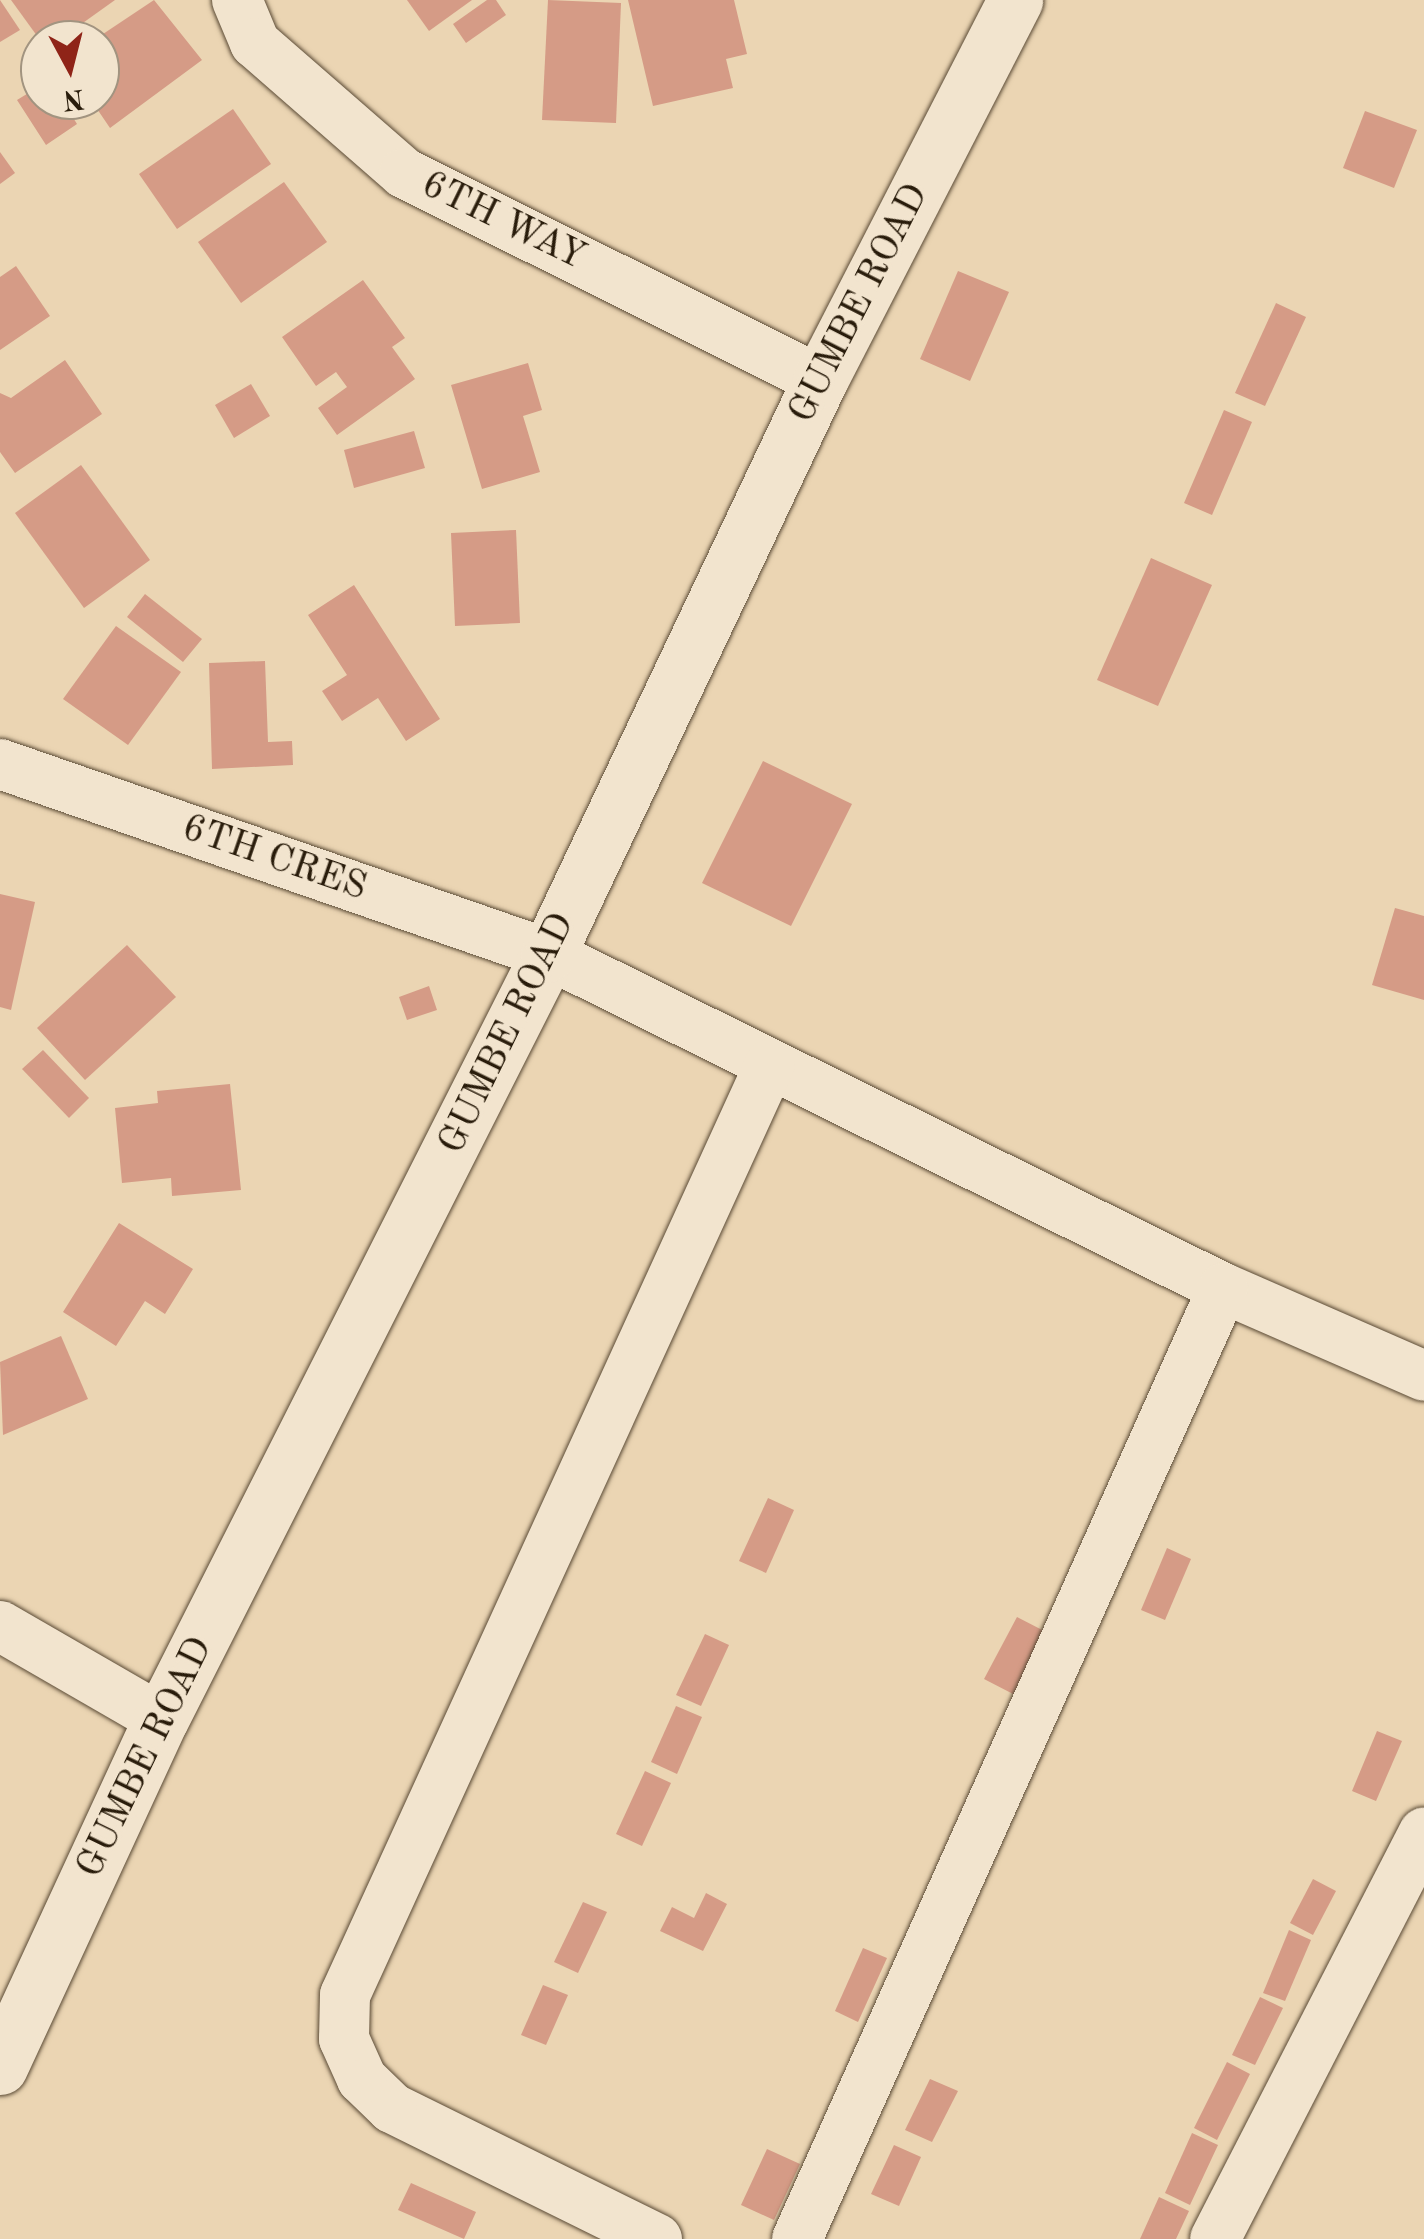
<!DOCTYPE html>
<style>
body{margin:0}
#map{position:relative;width:1424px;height:2239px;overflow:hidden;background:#ebd5b3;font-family:"Old Standard TT",serif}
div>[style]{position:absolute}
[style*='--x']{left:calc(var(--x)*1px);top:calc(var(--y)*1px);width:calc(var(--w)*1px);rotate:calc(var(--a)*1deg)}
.building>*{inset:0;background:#d59b86}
.roads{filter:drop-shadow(0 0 2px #5a4a35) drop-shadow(0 0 2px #5a4a35)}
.minor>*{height:50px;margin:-25px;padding:0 25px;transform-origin:25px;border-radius:25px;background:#f2e4ce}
.tertiary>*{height:55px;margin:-27.5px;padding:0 27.5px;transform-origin:27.5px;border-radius:27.5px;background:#f2e4ce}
span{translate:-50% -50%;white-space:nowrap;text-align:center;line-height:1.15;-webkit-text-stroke:8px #f2e4ce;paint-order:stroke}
.street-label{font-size:38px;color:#291c0b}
.north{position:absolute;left:20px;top:20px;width:100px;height:100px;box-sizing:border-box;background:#f2e4ce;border:2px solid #a29480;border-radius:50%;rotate:173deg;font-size:28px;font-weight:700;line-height:40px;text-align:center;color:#291c0b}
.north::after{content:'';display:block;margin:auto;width:35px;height:45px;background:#8f2418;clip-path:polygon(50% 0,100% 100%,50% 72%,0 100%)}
</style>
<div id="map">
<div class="building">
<i style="clip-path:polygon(0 0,20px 30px,0 42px)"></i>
<i style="clip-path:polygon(11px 0,115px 0,59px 40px,40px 40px)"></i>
<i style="clip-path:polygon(154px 0,202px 60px,110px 128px,91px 100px,100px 100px,100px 40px,94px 40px)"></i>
<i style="clip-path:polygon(407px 0,472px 0,429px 31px)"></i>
<i style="clip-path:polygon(487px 0,496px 0,506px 15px,466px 43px,453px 24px)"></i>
<i style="clip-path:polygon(548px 0,621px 3px,616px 123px,542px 120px)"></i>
<i style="clip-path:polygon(628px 0,734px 0,747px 54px,726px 59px,733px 88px,653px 106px)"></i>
<i style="clip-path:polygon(40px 86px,40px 100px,62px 100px,77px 124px,46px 145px,17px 100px)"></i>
<i style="clip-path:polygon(233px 109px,271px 164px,177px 229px,139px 174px)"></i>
<i style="clip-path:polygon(1365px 111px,1417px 130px,1394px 188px,1343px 168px)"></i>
<i style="clip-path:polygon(0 152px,15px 173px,0 184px)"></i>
<i style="clip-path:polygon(284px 182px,327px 242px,241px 303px,198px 242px)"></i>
<i style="clip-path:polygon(16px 266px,50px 316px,0 350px,0 277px)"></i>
<i style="clip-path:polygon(958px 271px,1009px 292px,970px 381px,920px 359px)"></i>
<i style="clip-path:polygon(363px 280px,405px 338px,392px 347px,415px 379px,337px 435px,318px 408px,347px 387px,336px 372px,316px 386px,282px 337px)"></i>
<i style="clip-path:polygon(1276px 303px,1306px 317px,1265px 406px,1235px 393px)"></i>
<i style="clip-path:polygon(65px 360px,102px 414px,15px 473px,0 452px,0 393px,11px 398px)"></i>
<i style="clip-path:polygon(528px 363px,542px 410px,523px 416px,540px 472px,482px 489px,451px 385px)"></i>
<i style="clip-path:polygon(251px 384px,270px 416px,234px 438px,215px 405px)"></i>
<i style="clip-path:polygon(1224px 410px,1252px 422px,1212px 515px,1184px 503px)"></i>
<i style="clip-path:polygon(414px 431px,425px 468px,354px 488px,344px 450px)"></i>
<i style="clip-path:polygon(81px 465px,150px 560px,84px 608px,15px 513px)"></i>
<i style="clip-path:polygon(516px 530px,520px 623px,455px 626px,451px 533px)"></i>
<i style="clip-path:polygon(1151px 558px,1212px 585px,1158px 706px,1097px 680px)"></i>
<i style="clip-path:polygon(354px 585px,440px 719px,406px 741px,378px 698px,342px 721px,322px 691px,347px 675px,308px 615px)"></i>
<i style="clip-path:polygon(145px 594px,202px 639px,183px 662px,127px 617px)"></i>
<i style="clip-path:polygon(116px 626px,181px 672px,128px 745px,63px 699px)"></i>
<i style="clip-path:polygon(265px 661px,268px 742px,292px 741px,293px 765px,212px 769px,209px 663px)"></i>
<i style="clip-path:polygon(763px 761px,852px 804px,791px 926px,702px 883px)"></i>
<i style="clip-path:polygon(0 894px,35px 902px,11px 1010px,0 1007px)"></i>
<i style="clip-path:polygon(1395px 908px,1424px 916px,1424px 1000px,1372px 985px)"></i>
<i style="clip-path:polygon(127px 945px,176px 997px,85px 1080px,37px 1028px)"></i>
<i style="clip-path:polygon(429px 986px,437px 1010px,407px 1020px,399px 997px)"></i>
<i style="clip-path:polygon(43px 1050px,89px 1098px,69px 1118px,22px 1069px)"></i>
<i style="clip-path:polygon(230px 1084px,241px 1190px,172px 1196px,171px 1178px,122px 1183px,115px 1108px,158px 1103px,157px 1091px)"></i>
<i style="clip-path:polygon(119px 1223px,193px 1269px,165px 1314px,145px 1301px,116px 1346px,63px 1312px)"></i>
<i style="clip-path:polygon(61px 1336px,88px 1399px,3px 1435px,0 1362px)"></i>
<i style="clip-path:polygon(768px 1498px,794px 1510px,766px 1573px,739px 1561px)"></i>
<i style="clip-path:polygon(1167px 1548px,1191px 1559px,1165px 1620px,1141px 1610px)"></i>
<i style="clip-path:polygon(1017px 1617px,1048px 1633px,1015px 1695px,984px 1679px)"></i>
<i style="clip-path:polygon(705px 1634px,729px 1645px,701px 1706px,676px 1695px)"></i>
<i style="clip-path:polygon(676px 1706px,702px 1717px,677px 1774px,651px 1762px)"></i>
<i style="clip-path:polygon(1377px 1731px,1402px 1741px,1376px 1801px,1352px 1791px)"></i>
<i style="clip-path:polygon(645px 1771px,671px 1783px,642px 1846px,616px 1834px)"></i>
<i style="clip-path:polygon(1313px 1879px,1336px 1891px,1313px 1935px,1290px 1923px)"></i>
<i style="clip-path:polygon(706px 1893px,727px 1904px,703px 1951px,660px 1931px,672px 1907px,694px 1918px)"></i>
<i style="clip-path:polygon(583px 1902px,607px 1912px,578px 1973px,554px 1962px)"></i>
<i style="clip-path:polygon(1289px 1930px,1311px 1940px,1285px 2001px,1263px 1993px)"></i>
<i style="clip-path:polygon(863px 1948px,887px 1958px,858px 2022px,835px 2011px)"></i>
<i style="clip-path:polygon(543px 1985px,568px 1995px,546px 2045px,521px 2035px)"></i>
<i style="clip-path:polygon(1260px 1997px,1283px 2008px,1255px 2065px,1232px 2055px)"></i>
<i style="clip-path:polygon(1227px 2062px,1250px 2074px,1217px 2140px,1194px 2128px)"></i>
<i style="clip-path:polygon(930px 2079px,958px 2091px,932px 2142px,905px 2130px)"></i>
<i style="clip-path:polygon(1192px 2133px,1218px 2145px,1190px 2205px,1165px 2193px)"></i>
<i style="clip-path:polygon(894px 2145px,921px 2157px,899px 2206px,871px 2194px)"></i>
<i style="clip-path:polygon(767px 2149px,800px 2164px,774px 2220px,741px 2205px)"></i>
<i style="clip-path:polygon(411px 2183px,476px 2212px,464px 2239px,398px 2210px)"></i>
<i style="clip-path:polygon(1159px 2197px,1189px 2211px,1176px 2239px,1140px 2239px)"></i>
</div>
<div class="roads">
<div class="minor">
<i style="--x:237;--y:0;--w:47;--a:67.3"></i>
<i style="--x:255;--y:43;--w:198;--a:41.1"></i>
<i style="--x:404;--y:173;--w:465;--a:26.5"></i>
<i style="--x:0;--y:764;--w:580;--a:19.12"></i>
<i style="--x:548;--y:954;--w:753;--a:26.33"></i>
<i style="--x:1223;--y:1288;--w:219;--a:23.6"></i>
<i style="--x:0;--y:1626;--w:186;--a:30"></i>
<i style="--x:657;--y:2239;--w:296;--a:-153.7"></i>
<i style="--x:392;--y:2108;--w:42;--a:-136"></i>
<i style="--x:362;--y:2079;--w:44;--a:-114.2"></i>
<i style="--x:344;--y:2039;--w:44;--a:-88.7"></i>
<i style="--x:345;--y:1995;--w:1023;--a:-65.46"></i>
<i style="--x:797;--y:2239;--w:1042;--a:-65.87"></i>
<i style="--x:1215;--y:2239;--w:457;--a:-62.8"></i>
</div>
<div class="tertiary">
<i style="--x:0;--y:2067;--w:383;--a:-65.2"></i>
<i style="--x:161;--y:1719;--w:857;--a:-63.17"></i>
<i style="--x:548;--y:954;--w:635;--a:-64.65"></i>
<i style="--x:820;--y:380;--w:427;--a:-62.8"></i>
</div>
</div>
<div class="street-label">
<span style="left:503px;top:222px;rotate:26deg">6TH WAY</span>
<span style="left:860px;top:304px;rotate:-63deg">GUMBE ROAD</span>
<span style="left:274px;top:859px;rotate:19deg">6TH CRES</span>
<span style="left:508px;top:1034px;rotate:-64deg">GUMBE ROAD</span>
<span style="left:146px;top:1758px;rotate:-64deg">GUMBE ROAD</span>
</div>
<div class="north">N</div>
</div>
